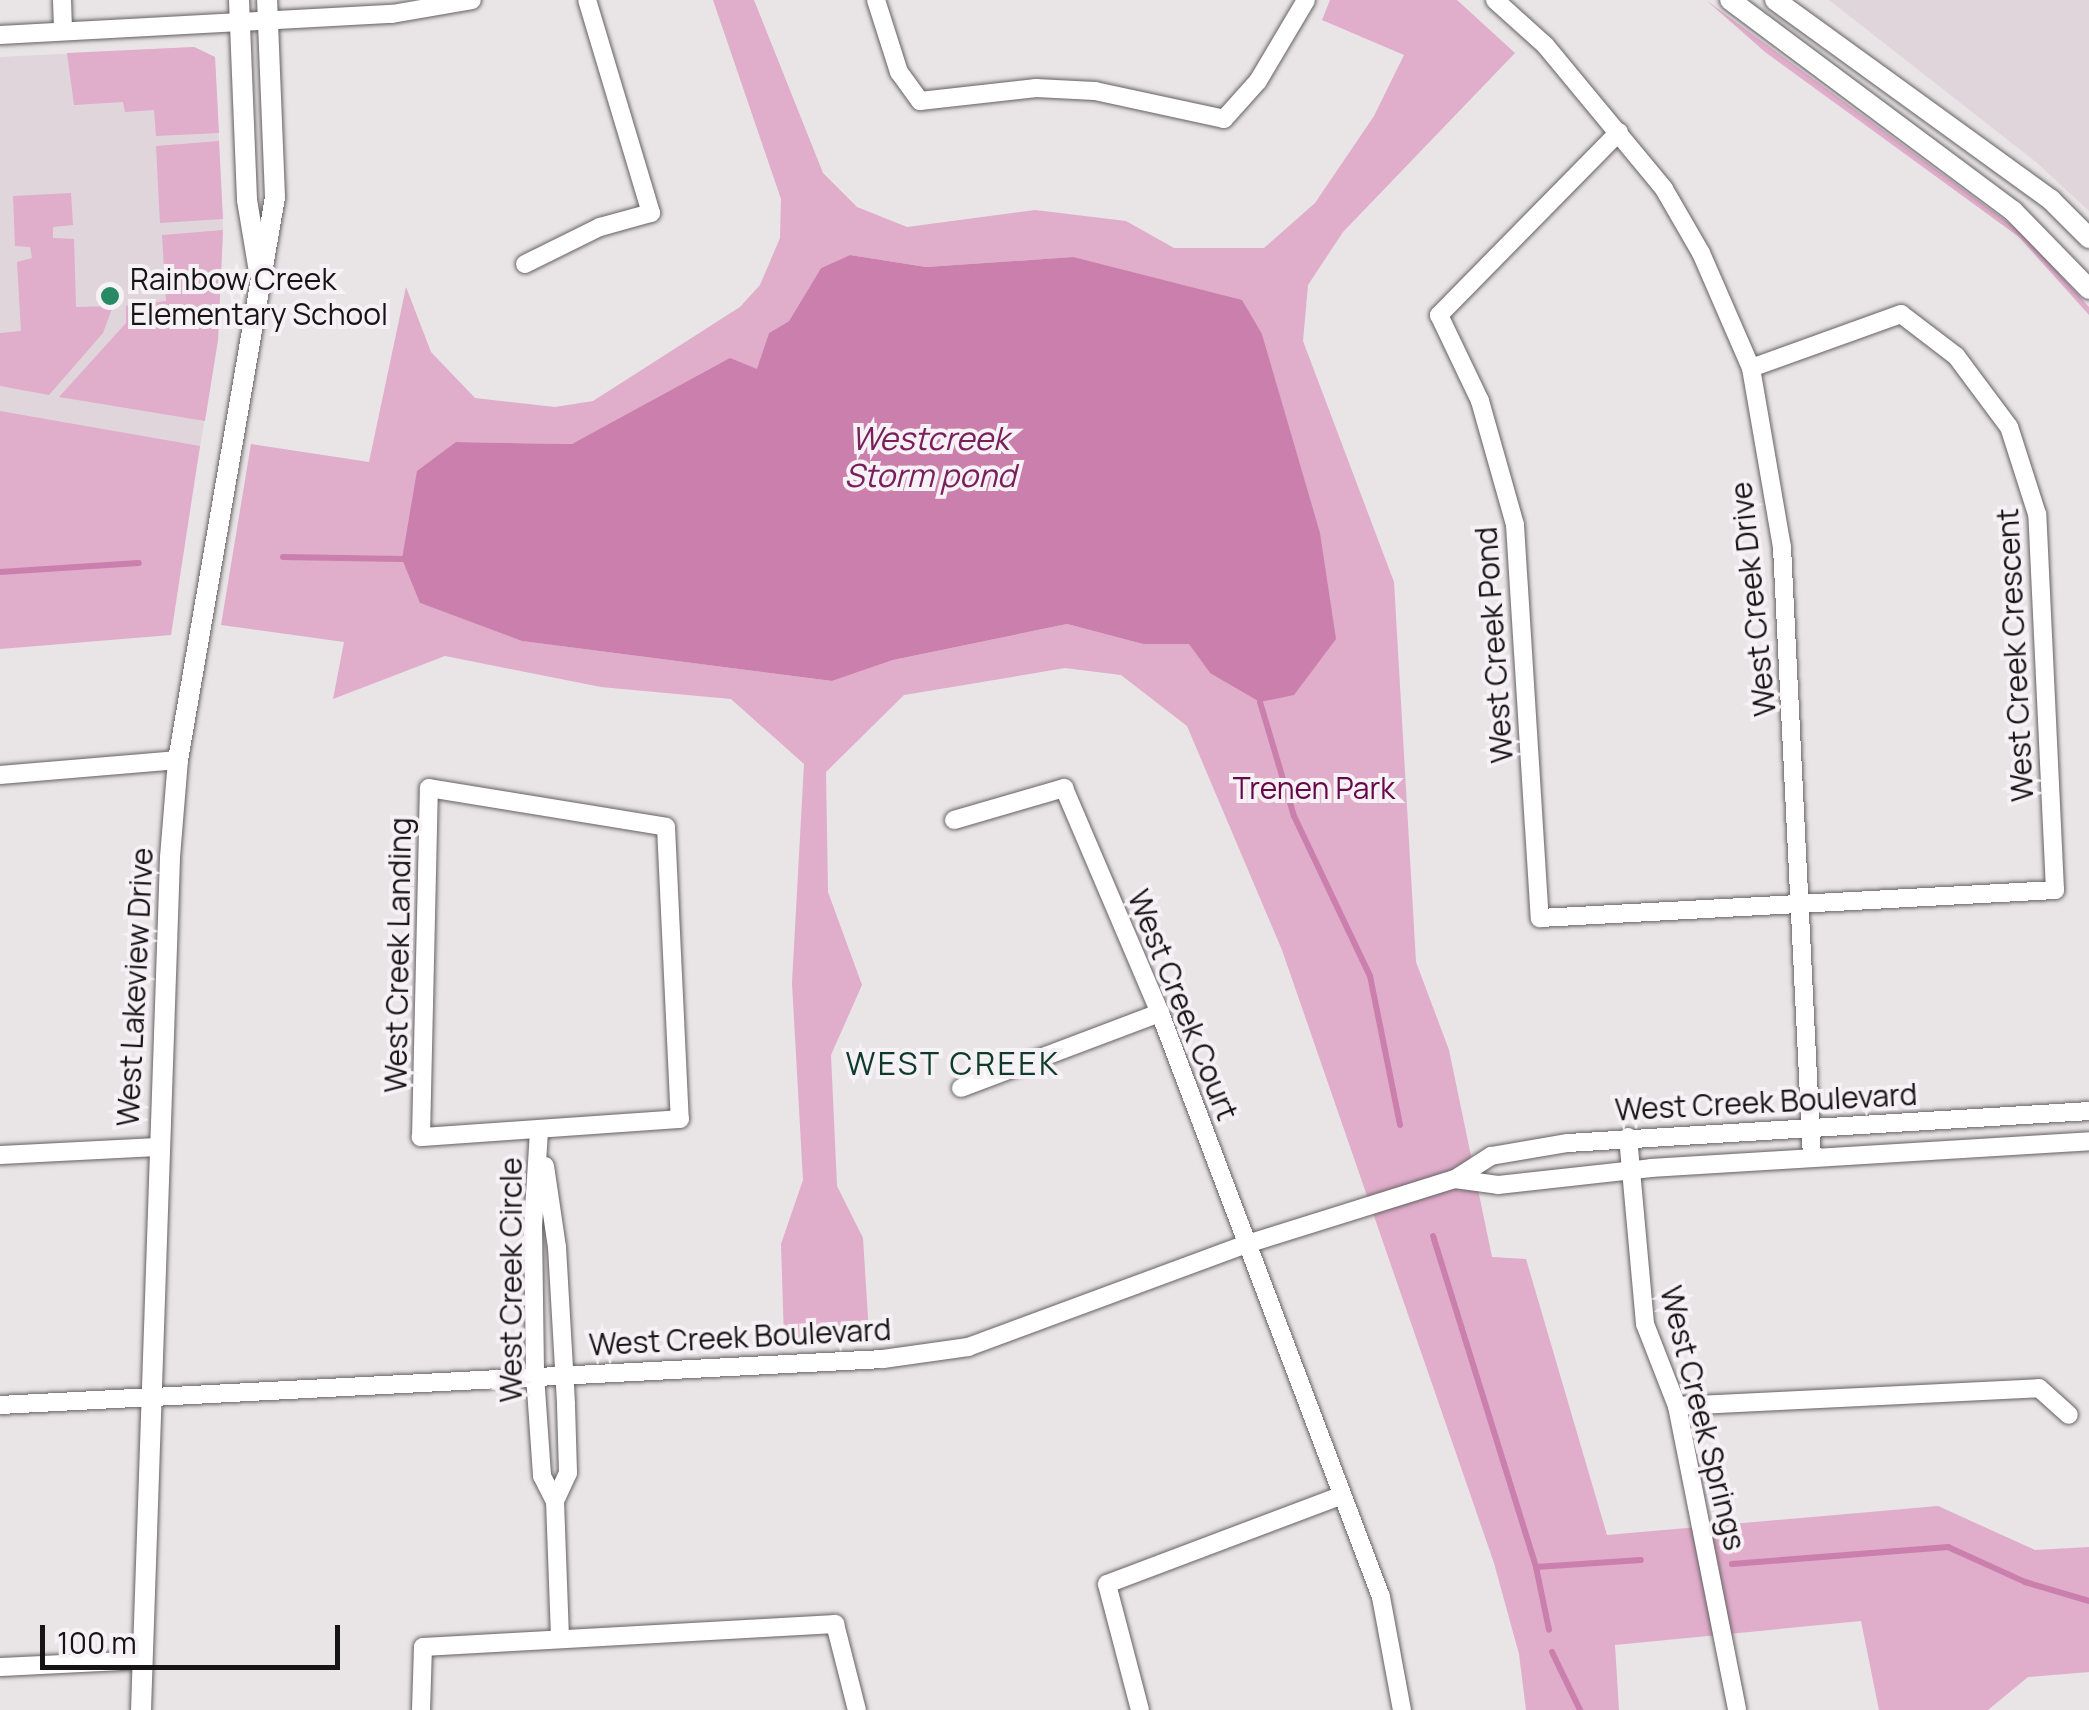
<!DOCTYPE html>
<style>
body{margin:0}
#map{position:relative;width:2089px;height:1710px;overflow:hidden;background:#e9e4e6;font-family:Manrope,sans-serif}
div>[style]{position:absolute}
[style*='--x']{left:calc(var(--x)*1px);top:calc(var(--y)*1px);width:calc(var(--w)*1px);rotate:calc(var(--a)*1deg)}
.built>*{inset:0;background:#e1d5dc}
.green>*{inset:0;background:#e0adca}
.water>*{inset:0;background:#cb7fac}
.stream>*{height:6px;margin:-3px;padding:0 3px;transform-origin:3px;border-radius:3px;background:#cb7fac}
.roads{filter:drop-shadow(0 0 2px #656163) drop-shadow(0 0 2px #656163)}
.minor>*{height:18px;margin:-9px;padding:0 9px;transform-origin:9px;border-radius:9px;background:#fff}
.tertiary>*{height:20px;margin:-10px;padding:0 10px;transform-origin:10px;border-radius:10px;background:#fff}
.dots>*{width:28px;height:28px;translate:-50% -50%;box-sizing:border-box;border:5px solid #f6f1f4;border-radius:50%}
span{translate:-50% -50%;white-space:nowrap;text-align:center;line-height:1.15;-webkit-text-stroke:8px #f6f1f4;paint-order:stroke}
.poi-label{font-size:30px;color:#161415}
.left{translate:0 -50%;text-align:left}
.street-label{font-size:30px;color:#161415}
.park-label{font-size:30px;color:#65074a}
.water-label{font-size:32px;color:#79205c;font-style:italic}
.neighbourhood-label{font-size:32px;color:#0c3b29;letter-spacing:2.5px}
.scale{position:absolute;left:40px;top:1625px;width:300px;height:45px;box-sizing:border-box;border:5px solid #161415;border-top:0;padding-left:12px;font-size:30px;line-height:35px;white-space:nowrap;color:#161415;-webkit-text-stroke:8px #f6f1f4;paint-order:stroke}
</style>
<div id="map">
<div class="built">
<i style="clip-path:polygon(1829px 0,2089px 0,2089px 211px,2036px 162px)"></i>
<i style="clip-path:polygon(194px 47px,215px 57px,223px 230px,218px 340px,198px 459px,0 494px,0 57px)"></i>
</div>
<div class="green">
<i style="clip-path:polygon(evenodd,713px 0,754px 0,823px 173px,857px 207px,907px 227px,1035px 210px,1126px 221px,1174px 248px,1264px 248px,1315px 203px,1374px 116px,1404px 55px,1322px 20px,1330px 0,1457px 0,1515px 53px,1343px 232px,1308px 285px,1303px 341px,1394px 582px,1416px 962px,1449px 1050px,1492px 1257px,1526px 1259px,1607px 1535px,1938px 1506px,2035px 1550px,2089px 1547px,2089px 1672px,2028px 1677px,1988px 1710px,1879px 1710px,1861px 1621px,1615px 1645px,1619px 1710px,1526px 1710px,1519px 1654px,1494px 1563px,1282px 950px,1187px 726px,1121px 675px,1065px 668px,904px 695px,826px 772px,828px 892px,862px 985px,831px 1055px,837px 1186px,863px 1238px,869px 1334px,784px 1339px,781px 1244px,803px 1180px,792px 983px,804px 764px,731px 699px,601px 687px,445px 656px,333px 699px,344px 642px,221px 625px,251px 444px,369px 462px,406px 287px,431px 352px,475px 398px,555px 407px,593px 401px,740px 307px,760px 285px,780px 238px,781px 199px,713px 0,850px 255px,926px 267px,1073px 257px,1262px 334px,1319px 533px,1210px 673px,1190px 644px,1143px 644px,1067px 624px,893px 660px,832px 681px,523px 641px,420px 603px,456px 442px,572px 444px,758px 369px,769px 333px,789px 321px,821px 268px,850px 255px)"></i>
<i style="clip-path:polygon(1706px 0,2022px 233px,2089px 307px,2089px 315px,2019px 237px,1765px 52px)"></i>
<i style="clip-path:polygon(194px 47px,215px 57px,219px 133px,156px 136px,154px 110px,125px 112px,123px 102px,74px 105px,67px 53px)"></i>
<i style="clip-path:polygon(219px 141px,223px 219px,160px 223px,156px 146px)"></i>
<i style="clip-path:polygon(71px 193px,73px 225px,53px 227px,53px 238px,74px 239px,76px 307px,113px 306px,103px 333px,49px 395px,0 386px,0 333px,21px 331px,17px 262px,32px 258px,30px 247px,15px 246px,13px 196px)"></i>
<i style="clip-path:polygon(223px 230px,218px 340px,205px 421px,59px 397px,126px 323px,126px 306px,166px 301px,162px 235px)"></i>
<i style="clip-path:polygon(0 411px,200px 446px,171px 635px,0 649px)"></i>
</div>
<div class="water">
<i style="clip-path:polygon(850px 255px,926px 267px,1073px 257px,1242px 300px,1262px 334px,1320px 533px,1336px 639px,1294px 695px,1260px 702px,1210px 673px,1189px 644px,1143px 644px,1067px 624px,893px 660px,832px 681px,522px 641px,420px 603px,402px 559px,417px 471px,456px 442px,572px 444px,730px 358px,757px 369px,769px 333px,789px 321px,821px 268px)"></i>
</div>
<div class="stream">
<i style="--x:283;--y:557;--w:119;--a:1"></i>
<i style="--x:0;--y:572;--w:139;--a:-3.7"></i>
<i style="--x:1260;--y:702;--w:119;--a:73.4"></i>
<i style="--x:1294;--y:816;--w:177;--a:64.6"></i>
<i style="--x:1370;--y:976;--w:152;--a:78.6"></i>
<i style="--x:1433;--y:1236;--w:347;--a:72.7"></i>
<i style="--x:1536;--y:1567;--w:64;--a:78.3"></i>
<i style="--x:1732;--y:1564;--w:217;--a:-4.5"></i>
<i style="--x:1948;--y:1547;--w:85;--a:24.4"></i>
<i style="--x:2025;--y:1582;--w:67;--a:16.5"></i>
<i style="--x:1536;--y:1567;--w:105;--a:-3.8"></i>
<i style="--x:1552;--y:1652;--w:64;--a:64.2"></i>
</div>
<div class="roads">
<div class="minor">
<i style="--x:62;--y:0;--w:31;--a:88"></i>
<i style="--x:876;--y:0;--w:76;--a:72.3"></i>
<i style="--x:899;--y:72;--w:36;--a:54"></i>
<i style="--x:920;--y:101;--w:117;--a:-6.4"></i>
<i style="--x:1036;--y:88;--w:59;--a:2.9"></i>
<i style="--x:1095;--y:91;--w:132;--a:12.2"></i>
<i style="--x:1224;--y:119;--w:51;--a:-48.2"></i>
<i style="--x:1258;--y:81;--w:94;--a:-59.3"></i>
<i style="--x:1495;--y:0;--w:67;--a:42"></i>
<i style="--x:1545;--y:45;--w:187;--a:50.4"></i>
<i style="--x:1664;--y:189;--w:74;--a:60"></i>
<i style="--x:1701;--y:253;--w:125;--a:66.5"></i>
<i style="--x:1751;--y:368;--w:182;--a:80.2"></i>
<i style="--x:1782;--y:547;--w:612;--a:87.19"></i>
<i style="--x:0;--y:35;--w:393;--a:-3.1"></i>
<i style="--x:392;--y:14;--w:81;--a:-9.9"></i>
<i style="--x:1619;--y:132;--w:257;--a:134.5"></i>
<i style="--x:1439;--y:315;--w:95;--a:64.5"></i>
<i style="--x:1480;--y:401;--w:129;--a:74.2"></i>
<i style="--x:1515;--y:525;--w:394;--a:86.4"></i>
<i style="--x:1540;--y:918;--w:516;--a:-3.11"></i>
<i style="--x:2055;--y:890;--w:376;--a:-92.7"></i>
<i style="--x:2037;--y:514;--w:91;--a:-107.8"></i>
<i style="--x:2009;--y:427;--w:89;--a:-126.7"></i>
<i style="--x:1956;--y:356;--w:69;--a:-142.6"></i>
<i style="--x:1901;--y:314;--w:159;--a:160.2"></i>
<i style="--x:525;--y:264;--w:84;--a:-26.3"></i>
<i style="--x:600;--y:227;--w:53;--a:-15.4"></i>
<i style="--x:651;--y:213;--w:222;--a:-106.7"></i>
<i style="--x:0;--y:775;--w:179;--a:-4.8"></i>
<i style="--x:429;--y:788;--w:240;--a:9.3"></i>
<i style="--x:666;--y:827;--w:292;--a:87.3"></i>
<i style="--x:680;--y:1119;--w:260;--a:176"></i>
<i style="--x:421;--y:1137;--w:349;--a:-88.7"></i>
<i style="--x:954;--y:820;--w:115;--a:-16.2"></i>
<i style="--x:1064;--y:788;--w:245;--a:66.9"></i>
<i style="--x:1160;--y:1013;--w:624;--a:69.27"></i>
<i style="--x:1381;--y:1597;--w:115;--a:79.5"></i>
<i style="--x:961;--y:1088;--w:213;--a:-20.7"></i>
<i style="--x:539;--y:1131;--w:96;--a:93.6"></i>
<i style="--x:533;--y:1227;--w:148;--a:89.2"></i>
<i style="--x:535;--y:1375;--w:101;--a:86"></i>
<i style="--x:542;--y:1476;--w:28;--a:63"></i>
<i style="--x:555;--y:1501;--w:135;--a:87.9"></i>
<i style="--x:1628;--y:1137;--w:188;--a:84.8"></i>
<i style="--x:1645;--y:1324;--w:88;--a:68.7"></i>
<i style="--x:1677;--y:1406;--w:310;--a:78.8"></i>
<i style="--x:0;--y:1155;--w:158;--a:-2.9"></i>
<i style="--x:545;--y:1166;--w:82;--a:81.6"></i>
<i style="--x:557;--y:1247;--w:158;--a:86.7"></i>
<i style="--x:566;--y:1405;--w:68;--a:88.3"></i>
<i style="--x:568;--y:1473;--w:31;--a:115"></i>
<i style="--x:1455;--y:1179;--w:43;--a:-32.6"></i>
<i style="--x:1491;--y:1156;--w:78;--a:-9.6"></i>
<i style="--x:1568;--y:1143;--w:522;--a:-3.51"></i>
<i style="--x:0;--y:1405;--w:884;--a:-2.98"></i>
<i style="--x:883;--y:1359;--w:86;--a:-8"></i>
<i style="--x:968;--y:1347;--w:297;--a:-20.3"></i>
<i style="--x:1247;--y:1244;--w:218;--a:-17.4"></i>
<i style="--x:1455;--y:1179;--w:43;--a:7.9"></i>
<i style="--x:1498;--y:1185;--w:154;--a:-6.3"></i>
<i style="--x:1651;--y:1168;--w:439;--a:-3.5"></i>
<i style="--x:1677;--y:1406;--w:362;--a:-2.8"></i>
<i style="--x:2039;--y:1388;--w:40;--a:42"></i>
<i style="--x:0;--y:1667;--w:142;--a:-2.8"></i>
<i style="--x:421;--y:1710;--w:63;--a:-88.2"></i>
<i style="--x:423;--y:1647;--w:413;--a:-3.2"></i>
<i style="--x:835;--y:1624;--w:89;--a:75.7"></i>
<i style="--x:1140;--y:1710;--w:130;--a:-104.7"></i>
<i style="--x:1107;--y:1584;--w:249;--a:-20.7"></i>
</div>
<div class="tertiary">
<i style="--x:239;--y:0;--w:200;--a:87.7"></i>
<i style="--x:247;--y:200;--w:73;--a:80.5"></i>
<i style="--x:1730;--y:0;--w:353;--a:36.7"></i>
<i style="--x:2013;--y:211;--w:109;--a:45.7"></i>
<i style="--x:1775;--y:0;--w:341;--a:35.9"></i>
<i style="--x:2051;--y:200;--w:54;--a:45"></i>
<i style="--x:141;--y:1710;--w:853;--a:-88.05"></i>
<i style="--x:170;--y:857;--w:97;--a:-85.3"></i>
<i style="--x:178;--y:760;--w:571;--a:-80.22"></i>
<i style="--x:275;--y:197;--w:197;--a:-92.3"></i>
</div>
</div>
<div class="dots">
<i style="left:110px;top:296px;background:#278a64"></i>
</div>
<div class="poi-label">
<span class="left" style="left:130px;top:296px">Rainbow Creek<br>Elementary School</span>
</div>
<div class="street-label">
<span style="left:1753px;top:599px;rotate:-96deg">West Creek Drive</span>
<span style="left:1494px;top:645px;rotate:-94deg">West Creek Pond</span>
<span style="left:2015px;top:655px;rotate:-93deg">West Creek Crescent</span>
<span style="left:398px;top:955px;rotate:-89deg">West Creek Landing</span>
<span style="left:135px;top:987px;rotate:-87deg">West Lakeview Drive</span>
<span style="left:1183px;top:1005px;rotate:68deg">West Creek Court</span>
<span style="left:1766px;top:1102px;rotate:-3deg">West Creek Boulevard</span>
<span style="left:511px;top:1280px;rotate:-90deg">West Creek Circle</span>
<span style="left:740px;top:1337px;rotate:-3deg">West Creek Boulevard</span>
<span style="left:1703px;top:1418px;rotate:76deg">West Creek Springs</span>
</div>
<div class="park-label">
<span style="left:1314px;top:788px">Trenen Park</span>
</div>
<div class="water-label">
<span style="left:930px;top:457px">Westcreek<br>Storm pond</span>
</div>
<div class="neighbourhood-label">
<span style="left:953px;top:1063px">WEST CREEK</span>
</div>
<div class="scale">100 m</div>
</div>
